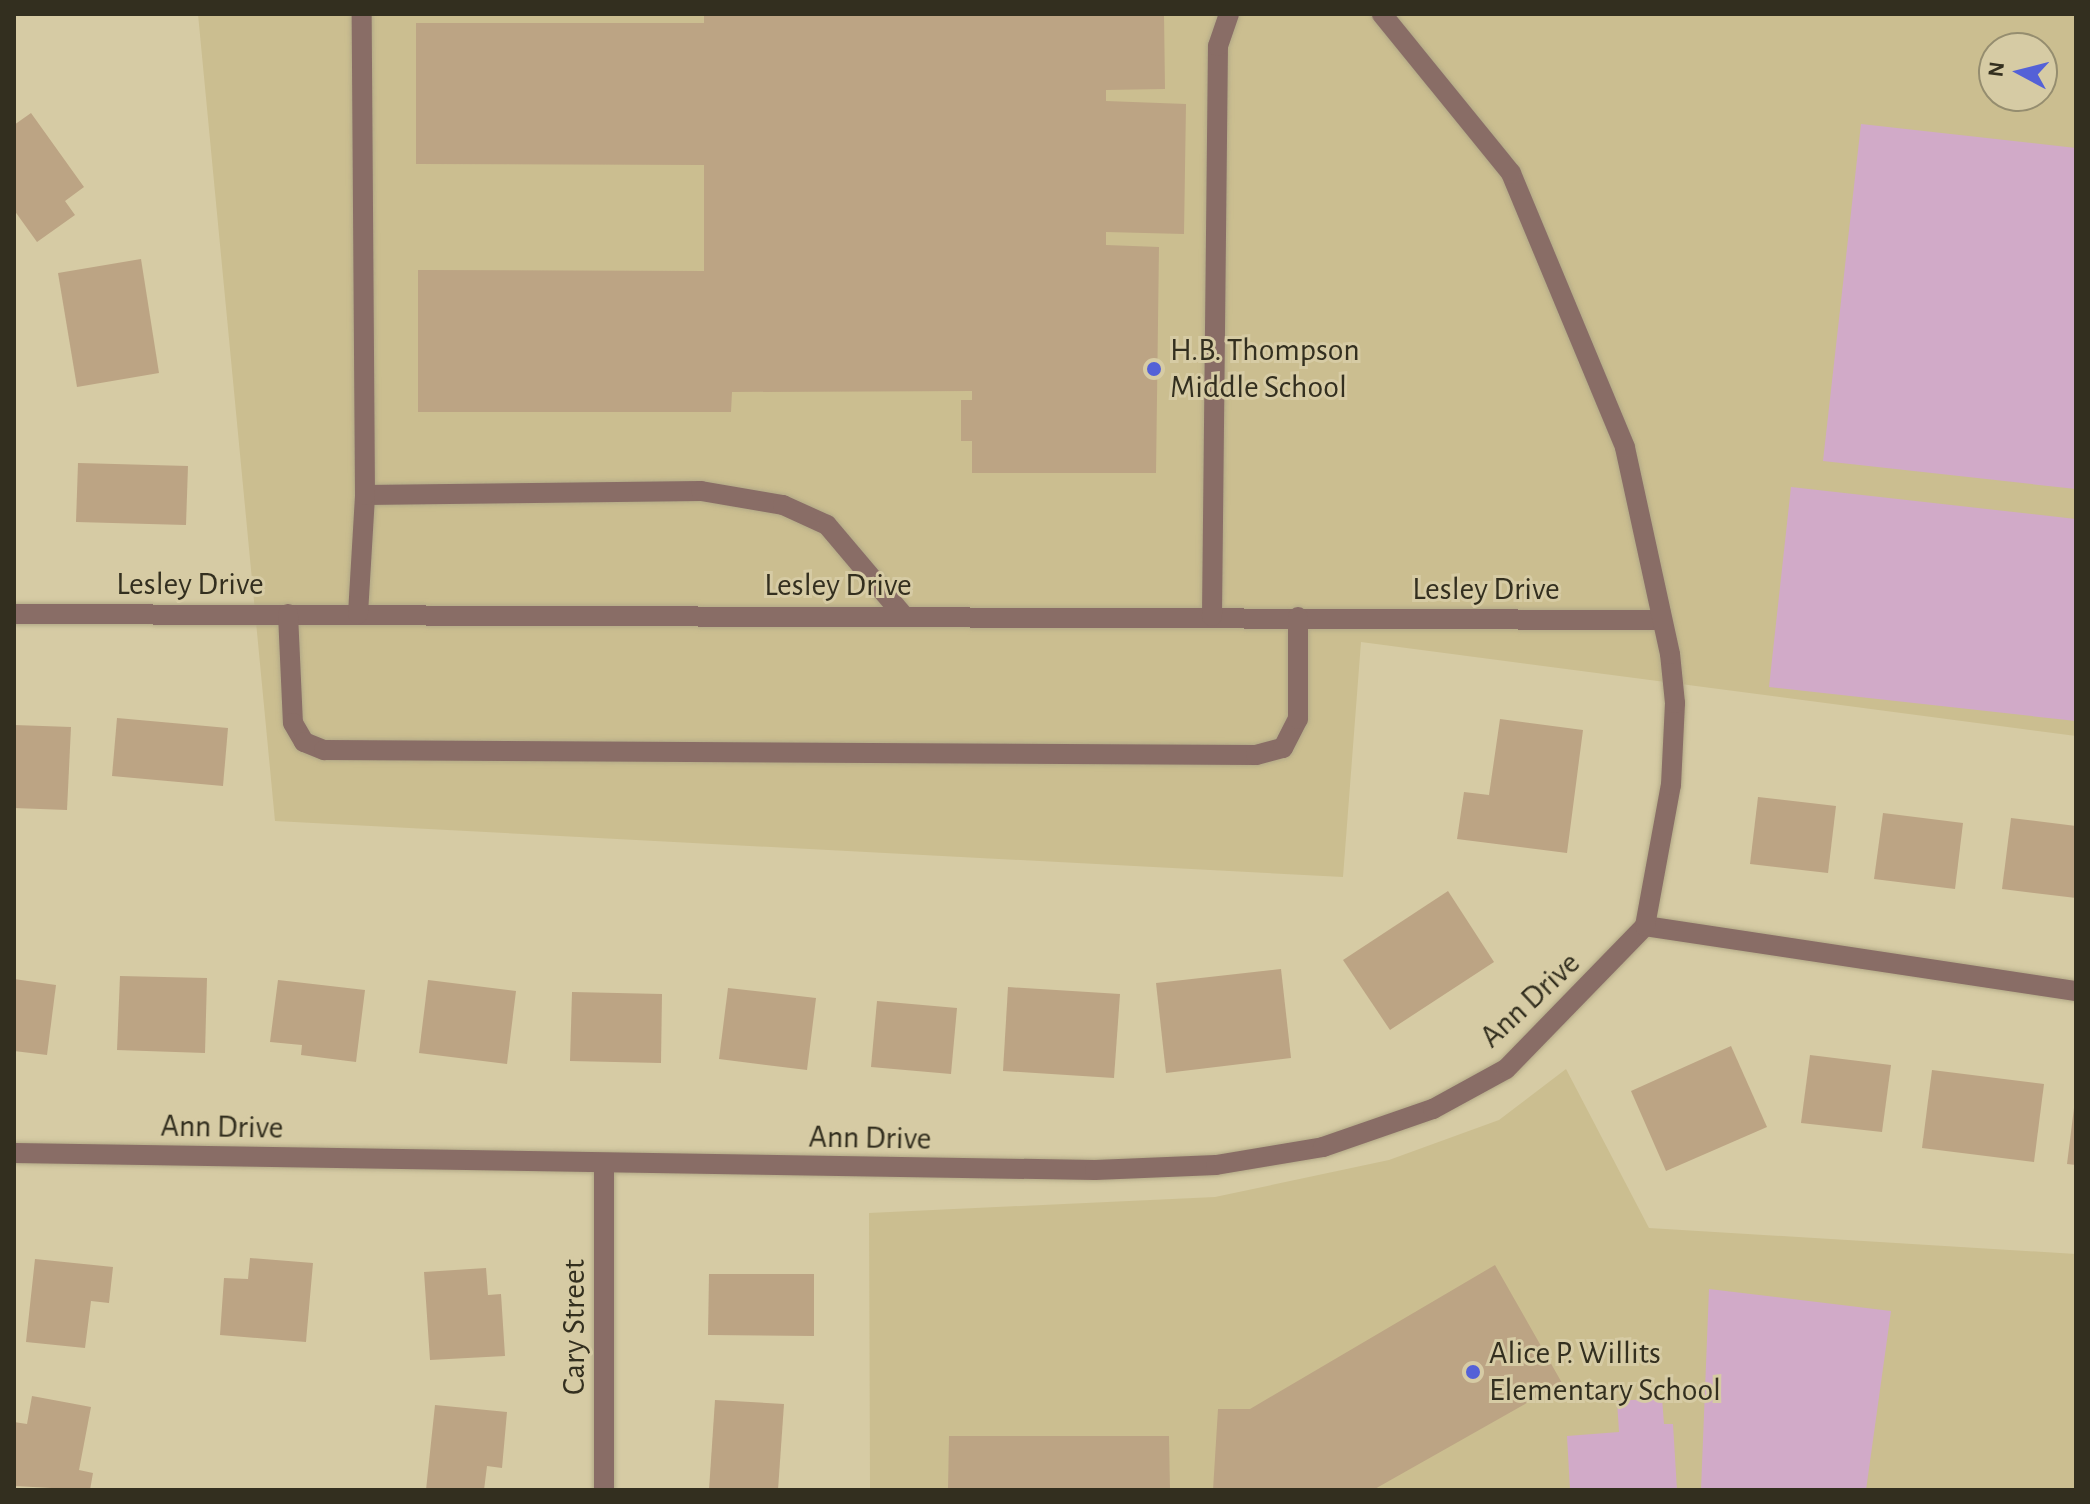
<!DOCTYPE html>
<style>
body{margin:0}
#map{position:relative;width:2090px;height:1504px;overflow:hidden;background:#d6cba4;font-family:"Alegreya Sans",sans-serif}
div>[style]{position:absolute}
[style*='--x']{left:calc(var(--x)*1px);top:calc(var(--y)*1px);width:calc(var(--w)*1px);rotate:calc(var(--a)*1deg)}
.built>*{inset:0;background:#cbbe90}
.green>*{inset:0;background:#d1aac8}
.building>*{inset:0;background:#bca484}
.roads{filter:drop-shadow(0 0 2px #b2a987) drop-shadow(0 0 2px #b2a987)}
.minor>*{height:20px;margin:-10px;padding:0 10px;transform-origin:10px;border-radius:10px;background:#896d66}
.dots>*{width:22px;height:22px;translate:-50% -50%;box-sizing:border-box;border:4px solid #d6cba4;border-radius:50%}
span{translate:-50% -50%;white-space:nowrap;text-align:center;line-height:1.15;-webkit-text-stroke:6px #d6cba4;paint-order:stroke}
.poi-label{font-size:32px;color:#332f1f}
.left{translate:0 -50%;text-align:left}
.street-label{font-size:32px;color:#332f1f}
.frame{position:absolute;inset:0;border:16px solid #332f1f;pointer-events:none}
.north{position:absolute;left:1978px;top:32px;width:80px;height:80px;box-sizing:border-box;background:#d6cba4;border:2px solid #958d6f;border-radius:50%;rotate:277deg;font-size:22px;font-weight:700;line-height:32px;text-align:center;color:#332f1f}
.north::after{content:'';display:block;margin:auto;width:28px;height:36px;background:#5461d7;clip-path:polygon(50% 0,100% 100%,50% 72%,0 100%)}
</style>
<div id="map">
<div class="built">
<i style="clip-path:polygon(evenodd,198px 14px,2076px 14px,2076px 736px,1361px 642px,1343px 877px,275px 821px,198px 14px,1994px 48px,2042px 48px,2042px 96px,1994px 96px,1994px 48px)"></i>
<i style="clip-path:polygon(1566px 1069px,1649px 1228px,2076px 1254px,2076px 1490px,870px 1490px,869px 1213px,1215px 1197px,1389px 1160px,1499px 1120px)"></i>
</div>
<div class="green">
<i style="clip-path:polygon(1861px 124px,2076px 148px,2076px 489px,1823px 461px)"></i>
<i style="clip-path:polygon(1791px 487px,2076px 519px,2076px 721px,1769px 687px)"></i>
<i style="clip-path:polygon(1709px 1289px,1891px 1311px,1866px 1490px,1701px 1490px)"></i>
<i style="clip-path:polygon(1662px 1398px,1664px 1424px,1673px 1424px,1677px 1490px,1570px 1490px,1567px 1436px,1619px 1432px,1617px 1401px)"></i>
</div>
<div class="building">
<i style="clip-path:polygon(704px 14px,1164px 14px,1165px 89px,1106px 90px,1106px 101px,1186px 104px,1184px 234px,1106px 232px,1106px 245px,1159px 247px,1156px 473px,972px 473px,972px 441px,961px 441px,961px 400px,972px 400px,972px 391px,732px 392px,731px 412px,418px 412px,418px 270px,704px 271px,704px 165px,416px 164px,416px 23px,704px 23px)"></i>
<i style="clip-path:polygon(31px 113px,84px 187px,65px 201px,75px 215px,37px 242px,14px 210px,14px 125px)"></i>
<i style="clip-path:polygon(141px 259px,159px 373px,77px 387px,58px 273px)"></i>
<i style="clip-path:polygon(78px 463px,188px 466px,186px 525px,76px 522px)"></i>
<i style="clip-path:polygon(117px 718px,228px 728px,223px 786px,112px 776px)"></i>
<i style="clip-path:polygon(1500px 719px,1583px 730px,1567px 853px,1457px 839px,1464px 792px,1489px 795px)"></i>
<i style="clip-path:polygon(14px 725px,71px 727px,67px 810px,14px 808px)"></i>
<i style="clip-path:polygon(1758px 797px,1836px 806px,1828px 873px,1750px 864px)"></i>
<i style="clip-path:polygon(1883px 813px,1963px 823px,1955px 889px,1874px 879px)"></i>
<i style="clip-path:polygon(2011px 818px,2076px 826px,2076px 898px,2002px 889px)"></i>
<i style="clip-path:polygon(1448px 891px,1494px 962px,1390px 1030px,1343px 960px)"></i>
<i style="clip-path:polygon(1281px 969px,1291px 1058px,1166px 1073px,1156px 983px)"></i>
<i style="clip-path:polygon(120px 976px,207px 978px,205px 1053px,117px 1050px)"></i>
<i style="clip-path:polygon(14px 979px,56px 985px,47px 1055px,14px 1051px)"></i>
<i style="clip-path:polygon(278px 980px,365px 990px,356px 1062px,301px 1055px,302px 1045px,270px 1042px)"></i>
<i style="clip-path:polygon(428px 980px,516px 991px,507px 1064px,419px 1053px)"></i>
<i style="clip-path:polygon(1008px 987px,1120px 994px,1114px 1078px,1003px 1071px)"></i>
<i style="clip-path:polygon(728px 988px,816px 998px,807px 1070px,719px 1059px)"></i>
<i style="clip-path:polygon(572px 992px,662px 994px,661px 1063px,570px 1061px)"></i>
<i style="clip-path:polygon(877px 1001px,957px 1008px,951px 1074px,871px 1067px)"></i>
<i style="clip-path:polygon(1731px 1046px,1767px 1127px,1666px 1171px,1631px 1091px)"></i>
<i style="clip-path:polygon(1810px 1055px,1891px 1065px,1882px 1132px,1801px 1123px)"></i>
<i style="clip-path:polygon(1932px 1070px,2044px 1084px,2034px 1162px,1922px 1148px)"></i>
<i style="clip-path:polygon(2074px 1108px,2076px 1108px,2076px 1165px,2067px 1164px)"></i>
<i style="clip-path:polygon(250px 1258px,313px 1263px,306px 1342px,220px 1335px,224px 1278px,248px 1279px)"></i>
<i style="clip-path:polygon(35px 1259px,113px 1267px,109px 1303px,91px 1301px,85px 1348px,26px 1342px)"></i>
<i style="clip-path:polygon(1495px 1265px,1562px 1383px,1373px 1490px,1213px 1490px,1218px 1409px,1250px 1409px)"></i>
<i style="clip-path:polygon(486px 1268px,488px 1295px,501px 1294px,505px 1356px,430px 1360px,424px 1272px)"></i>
<i style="clip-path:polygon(709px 1274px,814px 1274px,814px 1336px,708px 1335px)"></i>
<i style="clip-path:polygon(32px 1396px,91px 1407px,79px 1470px,93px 1473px,90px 1490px,14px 1486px,14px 1422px,27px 1424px)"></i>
<i style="clip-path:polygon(715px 1400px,784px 1404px,778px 1490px,709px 1490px)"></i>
<i style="clip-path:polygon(435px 1405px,507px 1412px,502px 1468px,487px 1466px,484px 1490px,426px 1490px)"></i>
<i style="clip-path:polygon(949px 1436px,1169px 1436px,1170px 1490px,948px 1490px)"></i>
</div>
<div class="roads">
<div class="minor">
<i style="--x:365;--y:495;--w:336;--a:-0.7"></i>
<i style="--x:701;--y:491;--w:83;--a:9.7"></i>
<i style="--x:783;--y:505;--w:48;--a:24.4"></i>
<i style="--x:827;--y:525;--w:118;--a:49.8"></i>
<i style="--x:14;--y:614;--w:1648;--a:0.21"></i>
<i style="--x:288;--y:614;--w:109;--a:87.4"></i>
<i style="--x:293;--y:723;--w:22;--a:60"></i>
<i style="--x:304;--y:742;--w:22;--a:22"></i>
<i style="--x:324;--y:750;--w:932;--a:0.31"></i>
<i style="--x:1256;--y:755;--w:28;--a:-15"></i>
<i style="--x:1283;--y:748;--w:33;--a:-63"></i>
<i style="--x:1298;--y:719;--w:102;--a:-90"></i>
<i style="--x:358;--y:614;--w:119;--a:-86.6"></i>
<i style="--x:365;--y:495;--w:481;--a:-90.4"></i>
<i style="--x:1212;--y:616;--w:570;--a:-89.4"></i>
<i style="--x:1218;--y:46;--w:34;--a:-71"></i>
<i style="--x:1645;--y:926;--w:436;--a:8.6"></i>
<i style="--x:14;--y:1153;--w:1081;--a:0.9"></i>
<i style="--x:1095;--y:1170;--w:121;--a:-2.4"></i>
<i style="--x:1216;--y:1165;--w:109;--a:-9.5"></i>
<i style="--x:1323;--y:1147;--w:116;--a:-19.1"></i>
<i style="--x:1433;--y:1109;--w:83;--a:-28.7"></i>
<i style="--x:1506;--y:1069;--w:199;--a:-45.8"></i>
<i style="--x:1645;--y:926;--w:143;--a:-79.6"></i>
<i style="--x:1671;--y:785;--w:82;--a:-87.2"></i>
<i style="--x:1675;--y:703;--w:49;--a:-95.8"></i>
<i style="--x:1670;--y:654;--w:212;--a:-102.3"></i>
<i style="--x:1625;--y:447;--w:297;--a:-112.6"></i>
<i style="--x:1511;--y:173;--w:205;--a:-129.1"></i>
<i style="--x:604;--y:1165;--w:325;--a:90"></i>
</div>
</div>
<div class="dots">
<i style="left:1154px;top:369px;background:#5461d7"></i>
<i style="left:1473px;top:1372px;background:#5461d7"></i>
</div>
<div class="poi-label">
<span class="left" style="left:1170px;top:369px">H.B. Thompson<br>Middle School</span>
<span class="left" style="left:1489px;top:1372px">Alice P. Willits<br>Elementary School</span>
</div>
<div class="street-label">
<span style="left:190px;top:584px">Lesley Drive</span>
<span style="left:838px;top:585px">Lesley Drive</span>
<span style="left:1486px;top:589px">Lesley Drive</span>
<span style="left:1530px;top:1000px;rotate:-43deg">Ann Drive</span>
<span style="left:222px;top:1127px;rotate:1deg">Ann Drive</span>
<span style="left:870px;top:1138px;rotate:1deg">Ann Drive</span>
<span style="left:574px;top:1327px;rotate:-90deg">Cary Street</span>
</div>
<div class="frame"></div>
<div class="north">N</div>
</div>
